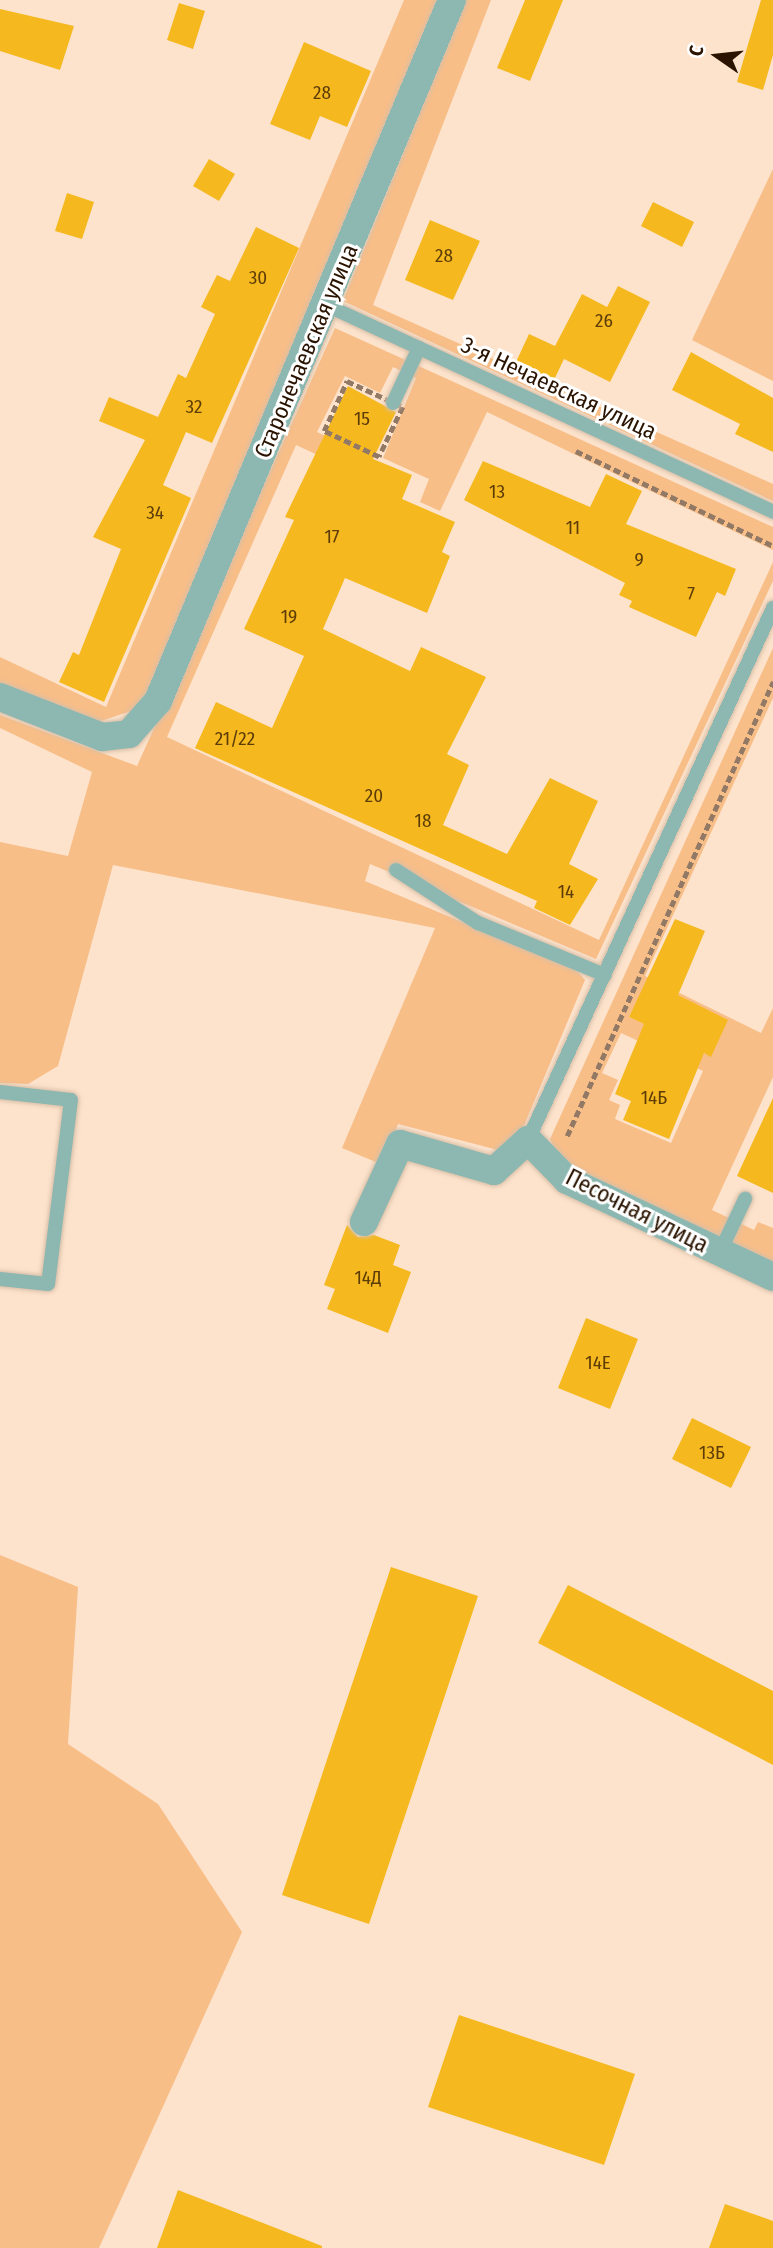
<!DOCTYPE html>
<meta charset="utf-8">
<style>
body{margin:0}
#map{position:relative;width:773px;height:2248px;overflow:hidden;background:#fde3cc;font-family:"Fira Sans Condensed",sans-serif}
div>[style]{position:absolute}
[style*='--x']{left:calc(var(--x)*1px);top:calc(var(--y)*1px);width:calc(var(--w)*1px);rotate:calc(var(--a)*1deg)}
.green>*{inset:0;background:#f8be88}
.building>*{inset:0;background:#f5b91f}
.path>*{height:4.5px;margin-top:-2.25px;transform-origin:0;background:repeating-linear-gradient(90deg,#927965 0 7px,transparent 0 10.5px)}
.roads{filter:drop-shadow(0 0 2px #d7bea7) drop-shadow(0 0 2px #d7bea7)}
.lane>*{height:14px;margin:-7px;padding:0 7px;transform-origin:7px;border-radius:7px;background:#8db8b1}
.street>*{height:28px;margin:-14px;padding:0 14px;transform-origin:14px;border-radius:14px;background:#8db8b1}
span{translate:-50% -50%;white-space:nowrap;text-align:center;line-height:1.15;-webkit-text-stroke:6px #fff;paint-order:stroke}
.number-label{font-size:19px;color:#5d3c08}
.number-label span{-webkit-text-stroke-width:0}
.street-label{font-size:23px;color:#2a1300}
.north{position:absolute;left:682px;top:21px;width:70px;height:70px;-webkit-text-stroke:5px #fff;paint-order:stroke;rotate:284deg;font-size:19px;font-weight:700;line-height:28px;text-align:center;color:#2a1300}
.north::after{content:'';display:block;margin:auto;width:24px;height:32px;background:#2a1300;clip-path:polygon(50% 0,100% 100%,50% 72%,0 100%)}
</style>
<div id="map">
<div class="green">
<i style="clip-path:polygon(404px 0,438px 0,149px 691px,134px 710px,98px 722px,0 686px,0 657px,106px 707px)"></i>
<i style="clip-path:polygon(466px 0,491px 0,373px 305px,773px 484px,773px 501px,343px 301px)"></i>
<i style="clip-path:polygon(773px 169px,773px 381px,692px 340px)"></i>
<i style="clip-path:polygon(335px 328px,773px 527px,773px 550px,487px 412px,440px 511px,420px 502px,429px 479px,383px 458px,416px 378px,393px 367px,380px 393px,345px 376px,317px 432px,371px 458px,363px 476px,296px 445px,167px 737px,599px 940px,773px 562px,773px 581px,596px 959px,370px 864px,365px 881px,577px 971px,585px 980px,523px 1128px,498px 1150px,398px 1124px,383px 1165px,342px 1148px,435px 928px,113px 865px,58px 1066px,28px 1084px,0 1083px,0 842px,68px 856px,92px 772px,0 728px,0 715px,137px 766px)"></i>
<i style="clip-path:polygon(evenodd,773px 648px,773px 698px,645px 976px,761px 1033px,773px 1008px,773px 1077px,712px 1210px,754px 1230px,758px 1222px,773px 1228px,773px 1262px,561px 1164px,550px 1139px,773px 648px,647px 981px,686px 999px,668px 1035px,629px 1017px,647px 981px,773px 648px,621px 1033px,703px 1071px,671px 1143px,615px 1119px,620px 1105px,609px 1100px,618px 1080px,602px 1073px,621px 1033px)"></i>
<i style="clip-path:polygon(0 1555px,78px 1587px,68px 1744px,158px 1804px,242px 1932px,99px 2248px,0 2248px)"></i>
</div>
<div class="building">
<i style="clip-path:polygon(525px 0,563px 0,530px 81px,497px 68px)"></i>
<i style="clip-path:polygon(761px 0,773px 0,773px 55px,763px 90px,737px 82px)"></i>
<i style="clip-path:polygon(179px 3px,205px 11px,193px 49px,167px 40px)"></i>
<i style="clip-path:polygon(0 9px,74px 26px,60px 70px,0 51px)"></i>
<i style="clip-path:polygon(304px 42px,371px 71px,347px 127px,320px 116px,310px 140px,270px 124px)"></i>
<i style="clip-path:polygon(209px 159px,235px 174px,219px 201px,193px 186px)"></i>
<i style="clip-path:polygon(67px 193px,94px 202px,82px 239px,55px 231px)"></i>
<i style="clip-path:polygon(653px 202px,694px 222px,682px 247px,641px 226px)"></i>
<i style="clip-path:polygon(430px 220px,480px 241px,453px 300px,405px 280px)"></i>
<i style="clip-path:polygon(256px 227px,299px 248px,212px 443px,186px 432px,163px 485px,191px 498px,104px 702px,59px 682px,73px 652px,79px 655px,121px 549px,93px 537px,145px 440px,99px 421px,109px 397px,158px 417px,178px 374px,186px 378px,215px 314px,201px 307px,217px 275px,230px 281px)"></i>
<i style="clip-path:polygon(618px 286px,650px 302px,610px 382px,564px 359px,553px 382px,515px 364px,529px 334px,555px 346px,582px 294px,607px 307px)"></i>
<i style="clip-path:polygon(691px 352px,773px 398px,773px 452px,735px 434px,740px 424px,672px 390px)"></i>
<i style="clip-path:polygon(348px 386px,396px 412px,373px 459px,412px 475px,402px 499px,455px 522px,442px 552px,450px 556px,427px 613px,345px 578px,323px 629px,410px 671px,421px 647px,486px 677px,447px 754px,469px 765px,443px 825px,507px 854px,550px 778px,598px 801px,569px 864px,598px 879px,570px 925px,534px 908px,537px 901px,195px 748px,216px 702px,272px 728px,304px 656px,244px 629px,294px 520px,285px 517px)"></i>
<i style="clip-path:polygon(483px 461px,590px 507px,606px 474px,642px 491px,626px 524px,736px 569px,725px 596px,717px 592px,696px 637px,629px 607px,632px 601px,619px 595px,625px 583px,464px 500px)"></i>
<i style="clip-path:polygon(675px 919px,705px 931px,678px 995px,728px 1020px,711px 1057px,704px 1053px,669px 1139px,623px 1120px,631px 1101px,615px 1094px,644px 1024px,629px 1017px)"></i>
<i style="clip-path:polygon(773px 1098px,773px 1193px,737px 1176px)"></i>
<i style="clip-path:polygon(347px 1225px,358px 1237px,374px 1235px,400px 1245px,393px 1265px,411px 1272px,388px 1333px,327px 1309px,335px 1289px,324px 1285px)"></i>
<i style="clip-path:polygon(586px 1318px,638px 1339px,610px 1409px,558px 1388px)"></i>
<i style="clip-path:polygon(692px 1418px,751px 1447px,731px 1488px,672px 1459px)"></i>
<i style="clip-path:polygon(391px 1567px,478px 1596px,369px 1924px,282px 1895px)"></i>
<i style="clip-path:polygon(568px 1585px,773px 1691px,773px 1765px,538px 1643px)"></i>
<i style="clip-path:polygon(459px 2015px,635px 2074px,604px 2165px,428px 2107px)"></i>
<i style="clip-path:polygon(178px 2190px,322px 2246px,322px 2248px,157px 2248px)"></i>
<i style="clip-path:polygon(725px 2204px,773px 2221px,773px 2248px,709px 2248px)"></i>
</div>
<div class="path">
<i style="--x:347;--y:381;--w:62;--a:24.9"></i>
<i style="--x:403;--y:407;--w:55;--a:115.6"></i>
<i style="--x:379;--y:457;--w:61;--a:-154.7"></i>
<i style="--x:324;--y:431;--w:55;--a:-65.3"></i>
<i style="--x:576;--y:451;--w:219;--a:25.7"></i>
<i style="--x:567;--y:1136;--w:499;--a:-65.6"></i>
</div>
<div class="roads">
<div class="lane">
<i style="--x:326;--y:305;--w:493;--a:24.8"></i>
<i style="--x:393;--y:403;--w:61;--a:-64.7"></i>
<i style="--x:396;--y:870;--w:98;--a:32.9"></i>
<i style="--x:478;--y:923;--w:137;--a:22.3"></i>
<i style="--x:0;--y:1092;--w:71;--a:6.4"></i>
<i style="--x:71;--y:1100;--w:185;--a:97.1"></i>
<i style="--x:48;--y:1284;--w:48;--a:-174.1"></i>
<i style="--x:528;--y:1140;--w:586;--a:-65.27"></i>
<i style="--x:720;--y:1252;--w:59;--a:-64.7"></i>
</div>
<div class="street">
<i style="--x:0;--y:697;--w:110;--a:21.4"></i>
<i style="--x:102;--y:737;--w:27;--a:-6"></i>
<i style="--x:129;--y:734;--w:44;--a:-48.7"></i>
<i style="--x:158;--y:701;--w:760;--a:-67.25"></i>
<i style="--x:364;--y:1222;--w:86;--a:-65.2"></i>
<i style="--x:400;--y:1144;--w:98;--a:16"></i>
<i style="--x:494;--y:1171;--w:46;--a:-42.4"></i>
<i style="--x:528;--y:1140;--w:56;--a:45.7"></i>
<i style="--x:567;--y:1180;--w:228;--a:25.2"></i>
</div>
</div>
<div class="number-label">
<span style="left:322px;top:93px">28</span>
<span style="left:444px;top:256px">28</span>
<span style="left:258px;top:278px">30</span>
<span style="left:604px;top:321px">26</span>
<span style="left:194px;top:407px">32</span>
<span style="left:362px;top:419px">15</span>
<span style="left:497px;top:492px">13</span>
<span style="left:155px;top:513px">34</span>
<span style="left:573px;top:528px">11</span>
<span style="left:332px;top:537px">17</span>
<span style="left:639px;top:560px">9</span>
<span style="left:691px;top:594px">7</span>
<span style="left:289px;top:617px">19</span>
<span style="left:235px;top:739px">21/22</span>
<span style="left:374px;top:796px">20</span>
<span style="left:423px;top:821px">18</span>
<span style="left:566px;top:892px">14</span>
<span style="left:654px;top:1098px">14Б</span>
<span style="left:368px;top:1278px">14Д</span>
<span style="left:598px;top:1363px">14Е</span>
<span style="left:712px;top:1453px">13Б</span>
</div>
<div class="street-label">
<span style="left:306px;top:351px;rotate:-67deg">Старонечаевская улица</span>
<span style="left:559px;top:388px;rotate:25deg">3-я Нечаевская улица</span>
<span style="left:637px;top:1211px;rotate:27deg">Песочная улица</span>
</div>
<div class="north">С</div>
</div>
